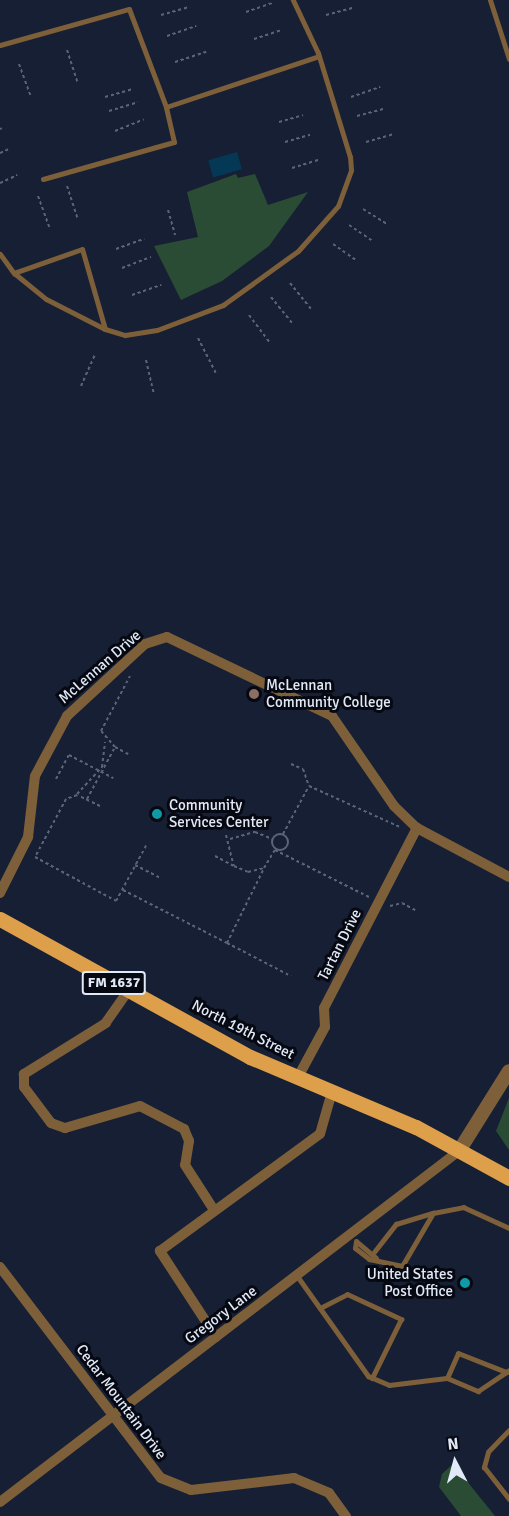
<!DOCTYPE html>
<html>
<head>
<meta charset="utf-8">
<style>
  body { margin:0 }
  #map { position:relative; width:509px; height:1516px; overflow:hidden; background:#161f33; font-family:Signika,sans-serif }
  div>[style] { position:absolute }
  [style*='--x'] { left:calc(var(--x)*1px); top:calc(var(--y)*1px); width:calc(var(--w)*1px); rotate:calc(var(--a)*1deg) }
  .green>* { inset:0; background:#2b4c34 }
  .water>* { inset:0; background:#043854; transform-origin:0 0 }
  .path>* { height:2px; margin-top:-1px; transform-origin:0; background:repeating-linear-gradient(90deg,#5c6577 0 3px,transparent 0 6px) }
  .path>.ring { margin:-1px; padding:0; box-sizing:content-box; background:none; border:2px solid #5c6577; border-radius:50% }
  .service>* { height:5px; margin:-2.5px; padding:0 2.5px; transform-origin:2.5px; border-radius:2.5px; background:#7d5f39 }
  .minor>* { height:10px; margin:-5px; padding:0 5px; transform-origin:5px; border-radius:5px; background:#7d5f39 }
  .tertiary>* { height:14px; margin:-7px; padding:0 7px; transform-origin:7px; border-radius:7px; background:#7d5f39 }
  .primary>* { height:15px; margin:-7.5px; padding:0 7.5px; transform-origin:7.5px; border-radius:7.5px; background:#dd9f4a }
  .dots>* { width:16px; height:16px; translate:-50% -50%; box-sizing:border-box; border:3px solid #060912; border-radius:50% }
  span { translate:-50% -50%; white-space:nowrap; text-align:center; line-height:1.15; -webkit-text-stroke:6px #060912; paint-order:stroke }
  .shield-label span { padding:2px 4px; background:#060912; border:2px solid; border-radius:4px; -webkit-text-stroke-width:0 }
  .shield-label { font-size:14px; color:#e2e9f7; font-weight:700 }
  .street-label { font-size:15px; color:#e2e9f7 }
  .poi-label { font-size:15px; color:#e2e9f7 }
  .left { translate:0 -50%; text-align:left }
  .right { translate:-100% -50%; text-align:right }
  .north { position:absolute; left:425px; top:1432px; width:60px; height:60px; -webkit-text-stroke:4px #060912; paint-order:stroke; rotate:354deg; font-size:16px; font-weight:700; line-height:24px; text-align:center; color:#e2e9f7 }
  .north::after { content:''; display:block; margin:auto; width:21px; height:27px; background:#e2e9f7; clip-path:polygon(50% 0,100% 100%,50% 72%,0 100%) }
</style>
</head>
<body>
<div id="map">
  <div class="green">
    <i style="clip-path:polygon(236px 174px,238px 178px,255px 174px,268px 205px,308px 192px,269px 246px,222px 281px,181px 300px,154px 246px,198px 237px,187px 192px)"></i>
    <i style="clip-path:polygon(509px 1098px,509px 1150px,496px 1131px)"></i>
    <i style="clip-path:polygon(455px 1462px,470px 1485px,495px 1516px,461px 1516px,439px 1487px,442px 1474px)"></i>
  </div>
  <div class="water">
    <i style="left:237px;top:152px;width:18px;height:30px;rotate:74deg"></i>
  </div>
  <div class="path">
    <i style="--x:246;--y:12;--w:28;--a:-19"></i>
    <i style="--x:161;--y:15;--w:29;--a:-16"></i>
    <i style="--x:326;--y:15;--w:30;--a:-15"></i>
    <i style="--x:167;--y:36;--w:31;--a:-19"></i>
    <i style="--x:254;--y:39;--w:29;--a:-18"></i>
    <i style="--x:67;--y:50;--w:35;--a:72"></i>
    <i style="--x:175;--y:62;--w:33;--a:-18"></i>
    <i style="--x:19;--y:64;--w:33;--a:70"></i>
    <i style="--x:105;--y:97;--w:29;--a:-16"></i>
    <i style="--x:351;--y:97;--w:31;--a:-19"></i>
    <i style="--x:109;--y:111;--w:30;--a:-17"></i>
    <i style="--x:357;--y:116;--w:30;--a:-15"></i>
    <i style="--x:279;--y:122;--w:25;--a:-16"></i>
    <i style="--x:0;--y:129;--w:2;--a:-27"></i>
    <i style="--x:115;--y:131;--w:31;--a:-22"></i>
    <i style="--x:285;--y:142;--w:26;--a:-16"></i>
    <i style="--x:366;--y:142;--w:29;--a:-16"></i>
    <i style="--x:0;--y:153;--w:10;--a:-24"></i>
    <i style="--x:292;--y:168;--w:28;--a:-17"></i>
    <i style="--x:0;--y:183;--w:19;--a:-25"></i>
    <i style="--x:67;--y:186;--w:35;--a:72"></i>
    <i style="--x:38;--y:196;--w:33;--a:70"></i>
    <i style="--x:363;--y:209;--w:28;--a:32"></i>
    <i style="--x:168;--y:210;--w:26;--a:74"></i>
    <i style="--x:349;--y:225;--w:29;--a:34"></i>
    <i style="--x:333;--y:244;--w:29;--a:35"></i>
    <i style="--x:116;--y:249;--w:30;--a:-20"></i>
    <i style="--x:122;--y:268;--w:31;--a:-21"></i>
    <i style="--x:290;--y:283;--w:35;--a:51"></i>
    <i style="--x:132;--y:295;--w:31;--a:-19"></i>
    <i style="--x:271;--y:297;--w:35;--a:51"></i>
    <i style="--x:249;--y:315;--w:34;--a:53"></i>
    <i style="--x:198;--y:338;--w:39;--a:63"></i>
    <i style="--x:146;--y:360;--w:35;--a:77"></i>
    <i style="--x:81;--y:386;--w:35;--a:-66"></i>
    <i style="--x:115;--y:747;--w:21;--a:-131"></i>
    <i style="--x:101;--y:731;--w:62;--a:-62.2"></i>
    <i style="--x:291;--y:764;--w:13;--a:23"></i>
    <i style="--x:303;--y:769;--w:18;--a:71"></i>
    <i style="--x:309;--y:786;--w:100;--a:24.3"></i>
    <i style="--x:56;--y:779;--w:27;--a:-62"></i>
    <i style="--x:69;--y:755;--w:50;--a:27.6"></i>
    <i style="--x:77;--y:794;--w:37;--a:-47"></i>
    <i style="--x:102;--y:767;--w:25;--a:-83"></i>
    <i style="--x:87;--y:799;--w:59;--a:-61.7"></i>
    <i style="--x:115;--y:747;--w:15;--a:28"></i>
    <i style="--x:100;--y:806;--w:25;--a:-154"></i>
    <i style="--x:77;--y:795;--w:12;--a:160"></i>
    <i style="--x:66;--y:799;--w:66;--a:118.1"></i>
    <i style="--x:35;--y:857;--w:92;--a:28.5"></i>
    <i style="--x:116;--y:901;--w:65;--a:-61.5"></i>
    <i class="ring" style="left:272px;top:834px;width:14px;height:14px"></i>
    <i style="--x:283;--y:834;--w:55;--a:-61.6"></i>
    <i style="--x:226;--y:835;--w:32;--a:76"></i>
    <i style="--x:234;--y:866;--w:15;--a:23"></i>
    <i style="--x:248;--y:872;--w:16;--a:-14"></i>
    <i style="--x:264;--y:868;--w:23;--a:-59"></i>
    <i style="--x:230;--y:839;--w:26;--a:-16"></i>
    <i style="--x:255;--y:832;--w:18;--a:22"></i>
    <i style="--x:275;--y:850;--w:105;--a:26.6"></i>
    <i style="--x:215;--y:856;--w:21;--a:28"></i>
    <i style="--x:135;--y:865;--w:29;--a:27"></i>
    <i style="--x:123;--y:890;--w:117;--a:27"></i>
    <i style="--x:227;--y:943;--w:84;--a:-63.7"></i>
    <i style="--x:390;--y:906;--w:12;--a:-14"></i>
    <i style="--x:402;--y:903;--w:15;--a:28"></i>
    <i style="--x:227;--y:943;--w:72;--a:27.3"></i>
  </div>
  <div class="service">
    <i style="--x:490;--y:0;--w:62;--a:72.1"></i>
    <i style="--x:0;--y:45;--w:134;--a:-15.6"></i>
    <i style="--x:129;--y:9;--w:105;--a:69.3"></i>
    <i style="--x:43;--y:179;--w:136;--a:-15.8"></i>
    <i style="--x:174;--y:142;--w:36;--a:-103"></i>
    <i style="--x:166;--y:107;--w:161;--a:-18.4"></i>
    <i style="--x:0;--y:254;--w:24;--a:54"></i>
    <i style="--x:105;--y:329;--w:83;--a:-106"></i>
    <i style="--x:82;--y:249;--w:72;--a:160.6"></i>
    <i style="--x:14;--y:273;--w:41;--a:39.1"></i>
    <i style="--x:46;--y:299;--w:66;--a:27"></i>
    <i style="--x:105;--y:329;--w:21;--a:17"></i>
    <i style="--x:125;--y:335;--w:32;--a:-9"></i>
    <i style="--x:157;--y:330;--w:71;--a:-20.7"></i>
    <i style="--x:223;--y:305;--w:92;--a:-35.8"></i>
    <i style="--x:298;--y:251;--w:60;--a:-48.4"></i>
    <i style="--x:338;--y:206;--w:38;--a:-70"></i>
    <i style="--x:351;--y:170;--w:13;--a:-94"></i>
    <i style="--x:350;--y:157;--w:109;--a:-107.1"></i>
    <i style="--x:318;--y:53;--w:59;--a:-115.3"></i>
    <i style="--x:374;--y:1252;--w:36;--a:-52"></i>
    <i style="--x:396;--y:1224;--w:39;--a:-17"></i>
    <i style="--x:376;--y:1258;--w:26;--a:-140"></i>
    <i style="--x:356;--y:1241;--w:7;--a:98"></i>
    <i style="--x:355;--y:1248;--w:18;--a:38"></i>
    <i style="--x:369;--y:1259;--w:34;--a:12"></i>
    <i style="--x:402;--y:1266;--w:61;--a:-59.7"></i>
    <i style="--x:433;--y:1213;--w:31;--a:-11"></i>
    <i style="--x:463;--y:1207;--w:51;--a:24.5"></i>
    <i style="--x:297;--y:1276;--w:123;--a:54.6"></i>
    <i style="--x:368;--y:1376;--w:23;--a:23"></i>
    <i style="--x:389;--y:1385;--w:58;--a:-6.9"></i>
    <i style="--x:447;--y:1378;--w:34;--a:23"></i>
    <i style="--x:478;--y:1391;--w:37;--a:-34"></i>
    <i style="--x:320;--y:1308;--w:30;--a:-27"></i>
    <i style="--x:347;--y:1294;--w:60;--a:24.8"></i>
    <i style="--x:401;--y:1319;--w:66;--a:116.2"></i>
    <i style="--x:447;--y:1378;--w:27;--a:-66"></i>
    <i style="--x:458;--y:1353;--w:52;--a:21.6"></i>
    <i style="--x:509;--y:1430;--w:30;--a:134"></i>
    <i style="--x:488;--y:1452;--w:16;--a:105"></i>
    <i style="--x:484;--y:1467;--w:41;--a:52"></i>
  </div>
  <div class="minor">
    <i style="--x:0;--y:893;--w:63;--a:-63.4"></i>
    <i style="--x:28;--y:837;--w:61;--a:-83.5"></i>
    <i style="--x:35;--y:776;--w:68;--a:-61.9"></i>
    <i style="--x:67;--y:716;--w:106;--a:-42.7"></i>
    <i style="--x:145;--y:644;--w:23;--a:-18"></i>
    <i style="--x:167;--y:637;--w:183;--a:25.6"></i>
    <i style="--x:332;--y:716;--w:109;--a:55.4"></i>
    <i style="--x:394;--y:806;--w:32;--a:44"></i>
    <i style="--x:417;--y:828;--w:104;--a:28"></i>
    <i style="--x:128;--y:991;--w:39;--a:125"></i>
    <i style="--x:106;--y:1023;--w:97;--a:148.1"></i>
    <i style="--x:24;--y:1074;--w:13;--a:90"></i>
    <i style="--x:24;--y:1087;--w:45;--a:53.1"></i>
    <i style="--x:51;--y:1123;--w:15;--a:20"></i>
    <i style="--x:65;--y:1128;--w:78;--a:-16.3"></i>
    <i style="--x:140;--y:1106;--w:50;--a:27.6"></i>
    <i style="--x:184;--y:1129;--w:13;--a:67"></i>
    <i style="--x:189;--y:1141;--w:24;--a:99"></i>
    <i style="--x:185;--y:1165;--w:54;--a:57.2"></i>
    <i style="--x:298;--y:1077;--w:57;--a:-61.6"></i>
    <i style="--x:325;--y:1027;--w:19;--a:-93"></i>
    <i style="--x:324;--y:1008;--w:203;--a:-62.7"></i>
    <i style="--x:0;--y:1267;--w:265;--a:52.7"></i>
    <i style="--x:161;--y:1478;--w:32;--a:22"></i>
    <i style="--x:191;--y:1490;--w:104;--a:-6.6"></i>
    <i style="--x:294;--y:1478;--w:38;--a:23"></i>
    <i style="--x:329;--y:1493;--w:29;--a:54"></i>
    <i style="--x:216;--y:1337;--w:103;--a:-123.1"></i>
    <i style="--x:160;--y:1251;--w:198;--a:-36.2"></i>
    <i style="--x:320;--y:1134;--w:44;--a:-74.1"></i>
    <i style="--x:0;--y:1502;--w:578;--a:-37.41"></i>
  </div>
  <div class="tertiary">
    <i style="--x:459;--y:1151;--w:94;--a:-58"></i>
  </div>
  <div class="primary">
    <i style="--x:0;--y:919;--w:286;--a:28.9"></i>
    <i style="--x:250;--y:1057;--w:180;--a:22.9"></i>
    <i style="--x:416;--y:1127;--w:106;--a:28.7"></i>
  </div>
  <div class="dots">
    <i style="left:254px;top:694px;background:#8d6e63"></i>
    <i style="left:157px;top:814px;background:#0f9aa8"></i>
    <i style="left:465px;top:1283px;background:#0f9aa8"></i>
  </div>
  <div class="shield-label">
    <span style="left:114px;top:983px">FM 1637</span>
  </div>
  <div class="street-label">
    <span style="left:100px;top:667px;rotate:-41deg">McLennan Drive</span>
    <span style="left:340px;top:945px;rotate:-63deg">Tartan Drive</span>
    <span style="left:243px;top:1030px;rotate:27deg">North 19th Street</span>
    <span style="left:221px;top:1315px;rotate:-37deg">Gregory Lane</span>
    <span style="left:121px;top:1402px;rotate:53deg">Cedar Mountain Drive</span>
  </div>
  <div class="poi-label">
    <span class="left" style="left:266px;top:694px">McLennan<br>Community College</span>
    <span class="left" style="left:169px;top:814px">Community<br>Services Center</span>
    <span class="right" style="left:453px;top:1283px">United States<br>Post Office</span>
  </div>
  <div class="north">N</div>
</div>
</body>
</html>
